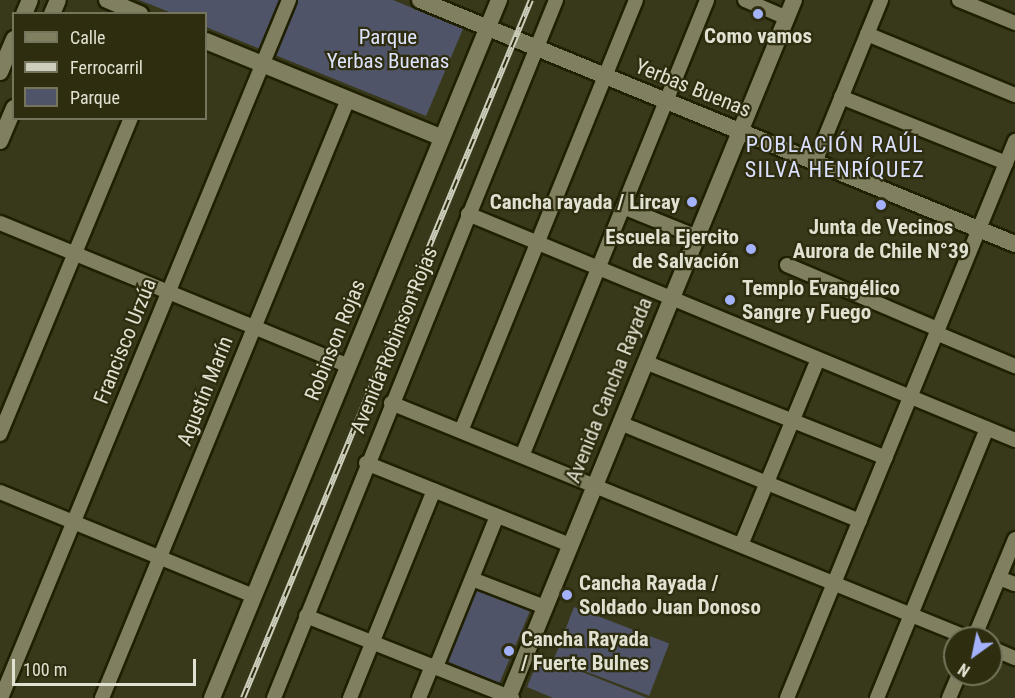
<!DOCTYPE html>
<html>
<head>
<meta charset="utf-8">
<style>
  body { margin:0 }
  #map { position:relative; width:1015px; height:698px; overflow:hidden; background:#38381a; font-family:"Roboto Condensed",sans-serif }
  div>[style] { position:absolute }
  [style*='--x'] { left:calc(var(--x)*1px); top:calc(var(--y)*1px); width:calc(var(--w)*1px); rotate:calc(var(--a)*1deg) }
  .green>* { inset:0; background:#505468; transform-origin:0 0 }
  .roads { filter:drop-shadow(2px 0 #1f1f02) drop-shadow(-2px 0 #1f1f02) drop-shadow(0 2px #1f1f02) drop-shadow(0 -2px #1f1f02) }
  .minor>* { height:14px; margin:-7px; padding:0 7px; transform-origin:7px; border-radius:7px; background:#808060 }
  .tertiary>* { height:16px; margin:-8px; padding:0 8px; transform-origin:8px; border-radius:8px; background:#808060 }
  .rail>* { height:6px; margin-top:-3px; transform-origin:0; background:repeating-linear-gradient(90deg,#2e2d10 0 11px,#cdcebb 0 22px); box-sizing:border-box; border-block:2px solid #cdcebb }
  .dots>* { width:16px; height:16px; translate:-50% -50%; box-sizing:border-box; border:3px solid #2e2d10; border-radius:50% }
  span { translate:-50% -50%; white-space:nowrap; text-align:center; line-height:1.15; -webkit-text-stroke:4.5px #2e2d10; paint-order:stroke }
  .poi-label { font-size:21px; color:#e0e1d0; font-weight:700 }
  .right { translate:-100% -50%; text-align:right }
  .left { translate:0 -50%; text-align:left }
  .park-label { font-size:21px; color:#dde3fb }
  .street-label { font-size:21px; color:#e0e1d0 }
  .neighbourhood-label { font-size:22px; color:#dae0fd; letter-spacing:1.5px }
  .legend { position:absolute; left:12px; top:12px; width:195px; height:108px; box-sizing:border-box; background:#2e2d10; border:2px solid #75755d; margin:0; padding:8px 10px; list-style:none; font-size:18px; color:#e0e1d0 }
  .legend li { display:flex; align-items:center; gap:12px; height:30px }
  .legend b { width:30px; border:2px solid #75755d }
  .north { position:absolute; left:943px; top:626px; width:60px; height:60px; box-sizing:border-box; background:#2e2d10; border:2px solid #75755d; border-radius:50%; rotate:213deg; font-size:16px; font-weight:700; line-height:24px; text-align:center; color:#e0e1d0 }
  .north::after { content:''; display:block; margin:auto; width:21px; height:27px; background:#a4b2fc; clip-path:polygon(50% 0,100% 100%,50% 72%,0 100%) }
  .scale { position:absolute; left:12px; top:659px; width:184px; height:27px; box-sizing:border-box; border:3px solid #e0e1d0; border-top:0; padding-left:8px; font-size:18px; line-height:21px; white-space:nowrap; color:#e0e1d0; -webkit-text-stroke:4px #2e2d10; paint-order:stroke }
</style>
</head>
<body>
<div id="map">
  <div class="green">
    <i style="clip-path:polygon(139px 0,393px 0,463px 29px,426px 116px,206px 27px,206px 14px,172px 13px)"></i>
    <i style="left:475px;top:587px;width:60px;height:79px;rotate:23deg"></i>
    <i style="left:574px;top:607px;width:102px;height:56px;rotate:21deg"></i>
    <i style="clip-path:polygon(540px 655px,647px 698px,553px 698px,527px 687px)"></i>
  </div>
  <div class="roads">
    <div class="minor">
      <i style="--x:745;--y:0;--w:46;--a:23.2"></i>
      <i style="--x:959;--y:0;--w:61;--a:22.3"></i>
      <i style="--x:867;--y:34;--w:160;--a:22.4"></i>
      <i style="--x:841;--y:97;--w:178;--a:21.8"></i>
      <i style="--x:815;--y:162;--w:175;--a:-67.8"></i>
      <i style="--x:623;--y:207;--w:80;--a:22.1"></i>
      <i style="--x:468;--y:214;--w:592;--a:22.45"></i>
      <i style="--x:0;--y:223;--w:376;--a:22.3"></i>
      <i style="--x:787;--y:265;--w:164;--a:23"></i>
      <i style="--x:936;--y:333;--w:86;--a:22.7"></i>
      <i style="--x:645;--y:362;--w:259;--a:21.7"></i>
      <i style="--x:391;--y:403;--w:623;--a:22.16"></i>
      <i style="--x:620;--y:423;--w:259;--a:22.2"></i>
      <i style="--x:461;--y:431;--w:465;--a:-67.9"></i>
      <i style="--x:0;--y:434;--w:342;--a:-67.5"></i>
      <i style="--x:522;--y:456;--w:492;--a:-67.9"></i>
      <i style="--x:366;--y:463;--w:220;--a:21.9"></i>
      <i style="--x:0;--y:492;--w:274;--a:22.3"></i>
      <i style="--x:741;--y:545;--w:201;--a:-67.5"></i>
      <i style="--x:999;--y:578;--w:17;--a:21"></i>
      <i style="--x:472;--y:579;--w:78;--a:21"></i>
      <i style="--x:306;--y:616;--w:222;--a:21.7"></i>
      <i style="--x:974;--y:638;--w:107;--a:-67.5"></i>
      <i style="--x:991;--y:648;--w:26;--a:23"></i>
      <i style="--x:436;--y:667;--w:163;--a:-68"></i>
      <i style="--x:1;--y:698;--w:755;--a:-67.58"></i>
      <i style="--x:102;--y:698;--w:648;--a:-67.67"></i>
      <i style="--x:274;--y:698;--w:753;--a:-68"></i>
      <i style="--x:350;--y:698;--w:224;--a:-68"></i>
      <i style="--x:419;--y:698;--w:35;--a:-68"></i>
      <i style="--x:787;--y:698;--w:602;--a:-67.74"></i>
      <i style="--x:877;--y:698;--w:291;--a:-67.8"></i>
      <i style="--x:949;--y:698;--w:26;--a:-67"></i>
    </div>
    <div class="tertiary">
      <i style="--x:107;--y:0;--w:36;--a:23"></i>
      <i style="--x:420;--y:0;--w:643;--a:22.3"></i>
      <i style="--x:24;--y:14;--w:15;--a:-67"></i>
      <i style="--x:52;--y:14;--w:15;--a:-67"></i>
      <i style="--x:206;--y:41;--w:255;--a:22.3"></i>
      <i style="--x:0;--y:72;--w:36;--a:-67"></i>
      <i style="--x:0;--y:141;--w:36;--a:-67"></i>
      <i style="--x:212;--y:698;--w:755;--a:-67.65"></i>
      <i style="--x:508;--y:698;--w:754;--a:-67.72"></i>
    </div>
  </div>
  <div class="rail">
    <i style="--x:243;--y:698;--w:755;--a:-67.58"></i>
  </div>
  <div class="dots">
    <i style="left:758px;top:14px;background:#a4b2fc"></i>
    <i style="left:692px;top:202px;background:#a4b2fc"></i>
    <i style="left:881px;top:205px;background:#a4b2fc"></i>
    <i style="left:751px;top:249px;background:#a4b2fc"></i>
    <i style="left:730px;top:300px;background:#a4b2fc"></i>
    <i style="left:567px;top:595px;background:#a4b2fc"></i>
    <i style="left:509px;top:651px;background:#a4b2fc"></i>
  </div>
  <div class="poi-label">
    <span style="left:758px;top:36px">Como vamos</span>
    <span class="right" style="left:680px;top:202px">Cancha rayada / Lircay</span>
    <span style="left:881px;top:239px">Junta de Vecinos<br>Aurora de Chile N°39</span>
    <span class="right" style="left:739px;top:249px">Escuela Ejercito<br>de Salvación</span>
    <span class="left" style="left:742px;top:300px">Templo Evangélico<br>Sangre y Fuego</span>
    <span class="left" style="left:579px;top:595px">Cancha Rayada /<br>Soldado Juan Donoso</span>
    <span class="left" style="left:521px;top:651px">Cancha Rayada<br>/ Fuerte Bulnes</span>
  </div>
  <div class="park-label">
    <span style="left:388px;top:49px">Parque<br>Yerbas Buenas</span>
  </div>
  <div class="street-label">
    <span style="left:693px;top:88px;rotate:22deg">Yerbas Buenas</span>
    <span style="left:335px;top:340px;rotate:-68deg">Robinson Rojas</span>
    <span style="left:394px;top:340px;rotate:-68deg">Avenida Robinson Rojas</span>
    <span style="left:125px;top:341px;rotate:-68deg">Francisco Urzúa</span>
    <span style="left:609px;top:390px;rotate:-68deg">Avenida Cancha Rayada</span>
    <span style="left:205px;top:391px;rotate:-68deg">Agustín Marín</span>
  </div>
  <div class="neighbourhood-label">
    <span style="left:835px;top:157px">POBLACIÓN RAÚL<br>SILVA HENRÍQUEZ</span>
  </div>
  <ul class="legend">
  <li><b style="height:8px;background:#808060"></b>Calle</li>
  <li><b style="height:8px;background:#cdcebb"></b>Ferrocarril</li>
  <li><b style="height:16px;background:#505468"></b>Parque</li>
  </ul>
  <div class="north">N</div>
  <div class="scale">100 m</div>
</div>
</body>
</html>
